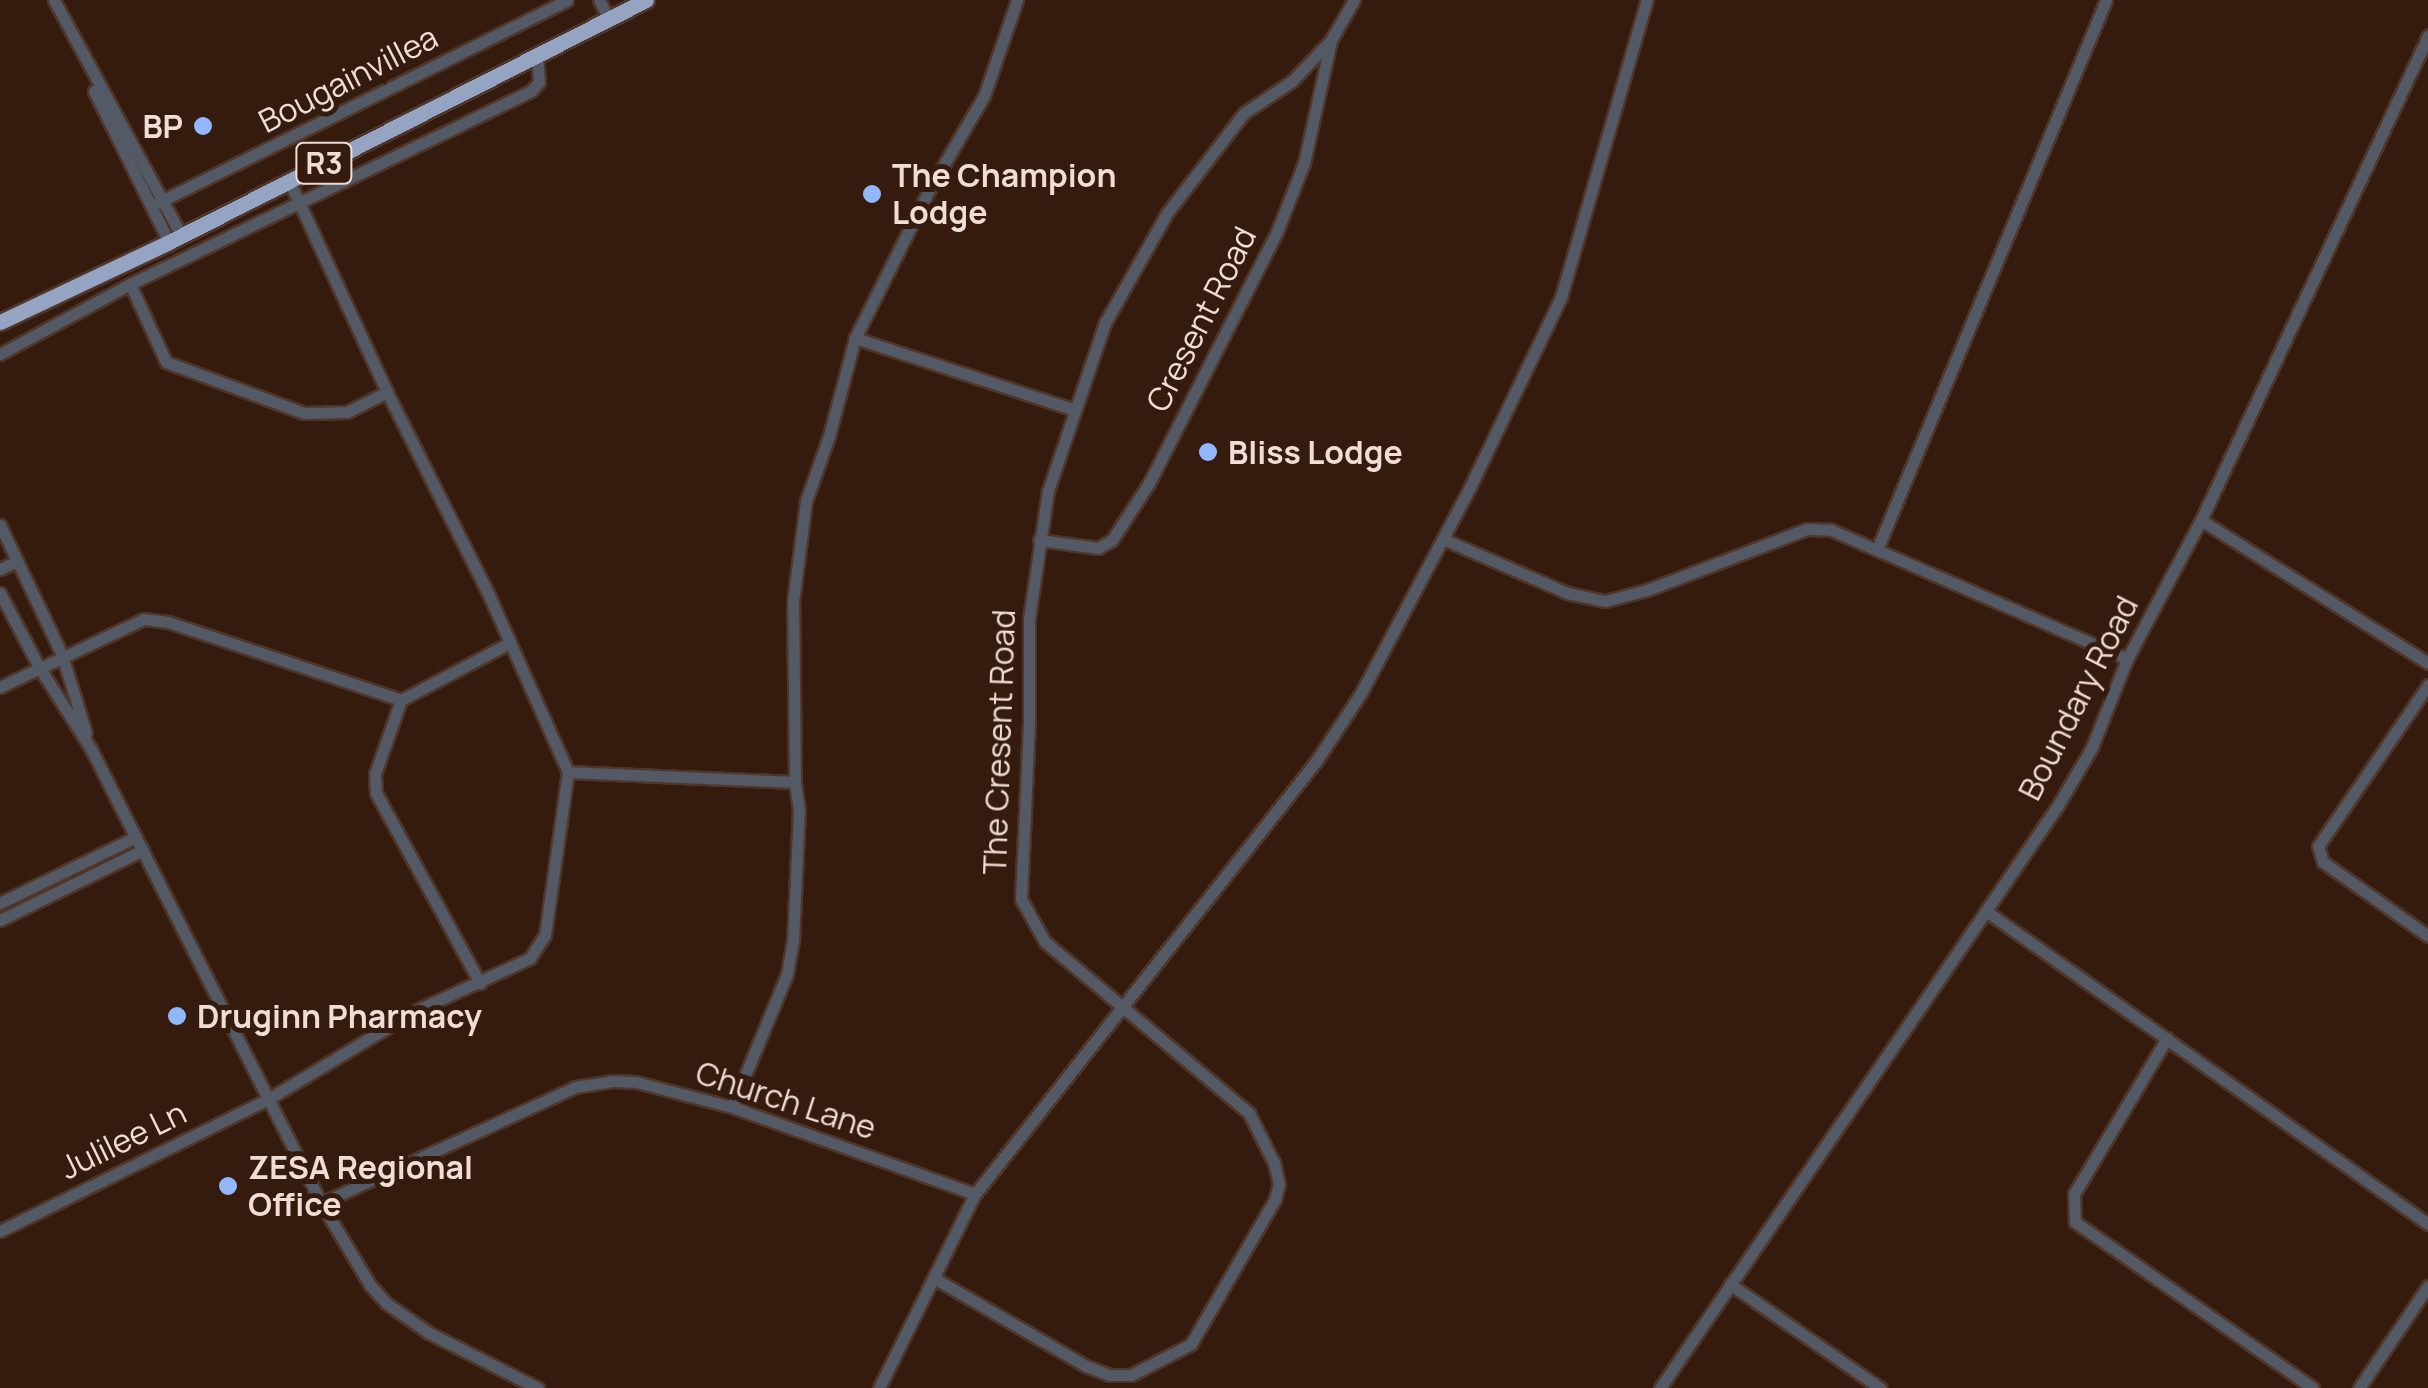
<!DOCTYPE html>
<html>
<head>
<meta charset="utf-8">
<style>
  body { margin:0 }
  #map { position:relative; width:2428px; height:1388px; overflow:hidden; background:#351b0e; font-family:Manrope,sans-serif }
  div>[style] { position:absolute }
  [style*='--x'] { left:calc(var(--x)*1px); top:calc(var(--y)*1px); width:calc(var(--w)*1px); rotate:calc(var(--a)*1deg) }
  .roads { filter:drop-shadow(2px 0 #4f362a) drop-shadow(-2px 0 #4f362a) drop-shadow(0 2px #4f362a) drop-shadow(0 -2px #4f362a) }
  .minor>* { height:11px; margin:-5.5px; padding:0 5.5px; transform-origin:5.5px; border-radius:5.5px; background:#535965 }
  .highway>* { height:15px; margin:-7.5px; padding:0 7.5px; transform-origin:7.5px; border-radius:7.5px; background:#94a4c2 }
  .dots>* { width:28px; height:28px; translate:-50% -50%; box-sizing:border-box; border:5px solid #351b0e; border-radius:50% }
  span { translate:-50% -50%; white-space:nowrap; text-align:center; line-height:1.15; -webkit-text-stroke:10px #351b0e; paint-order:stroke }
  .shield-label span { padding:2px 8px; background:#351b0e; border:2px solid; border-radius:8px; -webkit-text-stroke-width:0 }
  .shield-label { font-size:30px; color:#f0ddd5; font-weight:700 }
  .street-label { font-size:32px; color:#f0ddd5 }
  .poi-label { font-size:32px; color:#f0ddd5; font-weight:700 }
  .right { translate:-100% -50%; text-align:right }
  .left { translate:0 -50%; text-align:left }
</style>
</head>
<body>
<div id="map">
  <div class="roads">
    <div class="minor">
      <i style="--x:54;--y:0;--w:267;--a:61.6"></i>
      <i style="--x:599;--y:0;--w:21;--a:62"></i>
      <i style="--x:94;--y:91;--w:169;--a:63.6"></i>
      <i style="--x:153;--y:205;--w:462;--a:-26.3"></i>
      <i style="--x:130;--y:284;--w:86;--a:65.2"></i>
      <i style="--x:166;--y:362;--w:147;--a:20.3"></i>
      <i style="--x:304;--y:413;--w:43;--a:-1.3"></i>
      <i style="--x:347;--y:412;--w:45;--a:-26.6"></i>
      <i style="--x:855;--y:338;--w:231;--a:18.1"></i>
      <i style="--x:0;--y:354;--w:148;--a:-28.3"></i>
      <i style="--x:130;--y:284;--w:445;--a:-25.7"></i>
      <i style="--x:531;--y:91;--w:12;--a:-48"></i>
      <i style="--x:539;--y:82;--w:26;--a:-94"></i>
      <i style="--x:2201;--y:520;--w:268;--a:32.2"></i>
      <i style="--x:0;--y:525;--w:144;--a:64.5"></i>
      <i style="--x:62;--y:655;--w:82;--a:72.9"></i>
      <i style="--x:1443;--y:539;--w:135;--a:23.5"></i>
      <i style="--x:1567;--y:593;--w:39;--a:12"></i>
      <i style="--x:1605;--y:601;--w:43;--a:-14.7"></i>
      <i style="--x:1647;--y:590;--w:171;--a:-20.9"></i>
      <i style="--x:1807;--y:529;--w:24;--a:2"></i>
      <i style="--x:1831;--y:530;--w:323;--a:23.5"></i>
      <i style="--x:1039;--y:540;--w:60;--a:7.7"></i>
      <i style="--x:1098;--y:548;--w:16;--a:-30"></i>
      <i style="--x:1112;--y:540;--w:68;--a:-57"></i>
      <i style="--x:1149;--y:483;--w:280;--a:-63"></i>
      <i style="--x:1276;--y:234;--w:76;--a:-68.5"></i>
      <i style="--x:1304;--y:163;--w:126;--a:-77.6"></i>
      <i style="--x:1878;--y:547;--w:593;--a:-67.37"></i>
      <i style="--x:0;--y:569;--w:19;--a:-25"></i>
      <i style="--x:0;--y:593;--w:84;--a:62.2"></i>
      <i style="--x:39;--y:667;--w:97;--a:57.6"></i>
      <i style="--x:91;--y:749;--w:509;--a:63.13"></i>
      <i style="--x:321;--y:1203;--w:96;--a:59.1"></i>
      <i style="--x:370;--y:1285;--w:24;--a:48"></i>
      <i style="--x:386;--y:1303;--w:52;--a:34.9"></i>
      <i style="--x:429;--y:1333;--w:122;--a:26.8"></i>
      <i style="--x:2428;--y:685;--w:195;--a:124.3"></i>
      <i style="--x:2318;--y:846;--w:17;--a:73"></i>
      <i style="--x:2323;--y:862;--w:128;--a:35.2"></i>
      <i style="--x:0;--y:687;--w:159;--a:-25.3"></i>
      <i style="--x:144;--y:619;--w:24;--a:7"></i>
      <i style="--x:168;--y:622;--w:246;--a:18.5"></i>
      <i style="--x:401;--y:700;--w:120;--a:-27.8"></i>
      <i style="--x:401;--y:700;--w:78;--a:109.4"></i>
      <i style="--x:375;--y:774;--w:19;--a:87"></i>
      <i style="--x:376;--y:793;--w:217;--a:61.3"></i>
      <i style="--x:568;--y:772;--w:227;--a:2.5"></i>
      <i style="--x:0;--y:903;--w:151;--a:-25.9"></i>
      <i style="--x:1986;--y:911;--w:542;--a:35.3"></i>
      <i style="--x:0;--y:920;--w:159;--a:-26.1"></i>
      <i style="--x:2167;--y:1038;--w:182;--a:120.8"></i>
      <i style="--x:2074;--y:1194;--w:28;--a:88"></i>
      <i style="--x:2075;--y:1222;--w:290;--a:34.9"></i>
      <i style="--x:732;--y:1107;--w:144;--a:-67.5"></i>
      <i style="--x:787;--y:974;--w:34;--a:-80"></i>
      <i style="--x:793;--y:941;--w:130;--a:-87.4"></i>
      <i style="--x:799;--y:811;--w:29;--a:-98"></i>
      <i style="--x:795;--y:782;--w:180;--a:-90.6"></i>
      <i style="--x:793;--y:602;--w:102;--a:-82.7"></i>
      <i style="--x:806;--y:501;--w:69;--a:-70.5"></i>
      <i style="--x:829;--y:436;--w:101;--a:-75.1"></i>
      <i style="--x:855;--y:338;--w:165;--a:-63.4"></i>
      <i style="--x:929;--y:190;--w:109;--a:-59.7"></i>
      <i style="--x:984;--y:96;--w:102;--a:-71"></i>
      <i style="--x:321;--y:1203;--w:279;--a:-24.5"></i>
      <i style="--x:575;--y:1087;--w:36;--a:-9"></i>
      <i style="--x:611;--y:1081;--w:25;--a:2"></i>
      <i style="--x:636;--y:1082;--w:99;--a:14.6"></i>
      <i style="--x:732;--y:1107;--w:258;--a:19.7"></i>
      <i style="--x:0;--y:1231;--w:301;--a:-26.2"></i>
      <i style="--x:270;--y:1098;--w:169;--a:-31"></i>
      <i style="--x:415;--y:1011;--w:127;--a:-24.7"></i>
      <i style="--x:530;--y:958;--w:27;--a:-57"></i>
      <i style="--x:545;--y:935;--w:165;--a:-82"></i>
      <i style="--x:568;--y:772;--w:198;--a:-114.1"></i>
      <i style="--x:487;--y:591;--w:223;--a:-116.7"></i>
      <i style="--x:387;--y:392;--w:233;--a:-114.9"></i>
      <i style="--x:934;--y:1278;--w:176;--a:30.1"></i>
      <i style="--x:1086;--y:1366;--w:25;--a:21"></i>
      <i style="--x:1109;--y:1375;--w:22;--a:0"></i>
      <i style="--x:1131;--y:1375;--w:68;--a:-27.3"></i>
      <i style="--x:1191;--y:1344;--w:168;--a:-59.9"></i>
      <i style="--x:1275;--y:1199;--w:16;--a:-75"></i>
      <i style="--x:1279;--y:1184;--w:22;--a:-103"></i>
      <i style="--x:1274;--y:1163;--w:56;--a:-116.6"></i>
      <i style="--x:1249;--y:1113;--w:266;--a:-140"></i>
      <i style="--x:1045;--y:942;--w:49;--a:-119.2"></i>
      <i style="--x:1021;--y:899;--w:177;--a:-87.4"></i>
      <i style="--x:1029;--y:722;--w:103;--a:-90"></i>
      <i style="--x:1029;--y:619;--w:129;--a:-81.6"></i>
      <i style="--x:1048;--y:491;--w:177;--a:-71.3"></i>
      <i style="--x:1105;--y:323;--w:126;--a:-60.6"></i>
      <i style="--x:1167;--y:213;--w:126;--a:-52.4"></i>
      <i style="--x:1244;--y:113;--w:58;--a:-33.7"></i>
      <i style="--x:1292;--y:81;--w:57;--a:-46.4"></i>
      <i style="--x:1331;--y:40;--w:46;--a:-60.1"></i>
      <i style="--x:1730;--y:1284;--w:183;--a:34.7"></i>
      <i style="--x:879;--y:1388;--w:216;--a:-63.7"></i>
      <i style="--x:975;--y:1194;--w:553;--a:-51.76"></i>
      <i style="--x:1317;--y:760;--w:80;--a:-56.7"></i>
      <i style="--x:1361;--y:693;--w:233;--a:-62.1"></i>
      <i style="--x:1470;--y:487;--w:211;--a:-64.4"></i>
      <i style="--x:1561;--y:297;--w:309;--a:-73.9"></i>
      <i style="--x:1660;--y:1388;--w:704;--a:-55.66"></i>
      <i style="--x:2057;--y:807;--w:69;--a:-59.7"></i>
      <i style="--x:2092;--y:747;--w:95;--a:-68.3"></i>
      <i style="--x:2127;--y:659;--w:157;--a:-62"></i>
      <i style="--x:2201;--y:520;--w:535;--a:-64.87"></i>
      <i style="--x:2359;--y:1388;--w:123;--a:-55.9"></i>
    </div>
    <div class="highway">
      <i style="--x:0;--y:322;--w:187;--a:-25.3"></i>
      <i style="--x:169;--y:242;--w:535;--a:-26.9"></i>
    </div>
  </div>
  <div class="dots">
    <i style="left:203px;top:126px;background:#93b7fd"></i>
    <i style="left:872px;top:194px;background:#93b7fd"></i>
    <i style="left:1208px;top:452px;background:#93b7fd"></i>
    <i style="left:177px;top:1016px;background:#93b7fd"></i>
    <i style="left:228px;top:1186px;background:#93b7fd"></i>
  </div>
  <div class="shield-label">
    <span style="left:324px;top:163px">R3</span>
  </div>
  <div class="street-label">
    <span style="left:348px;top:79px;rotate:-27deg">Bougainvillea</span>
    <span style="left:1201px;top:319px;rotate:-63deg">Cresent Road</span>
    <span style="left:2078px;top:698px;rotate:-63deg">Boundary Road</span>
    <span style="left:999px;top:742px;rotate:-88deg">The Cresent Road</span>
    <span style="left:786px;top:1100px;rotate:18deg">Church Lane</span>
    <span style="left:123px;top:1140px;rotate:-26deg">Julilee Ln</span>
  </div>
  <div class="poi-label">
    <span class="right" style="left:183px;top:126px">BP</span>
    <span class="left" style="left:892px;top:194px">The Champion<br>Lodge</span>
    <span class="left" style="left:1228px;top:452px">Bliss Lodge</span>
    <span class="left" style="left:197px;top:1016px">Druginn Pharmacy</span>
    <span class="left" style="left:248px;top:1186px">ZESA Regional<br>Office</span>
  </div>
</div>
</body>
</html>
